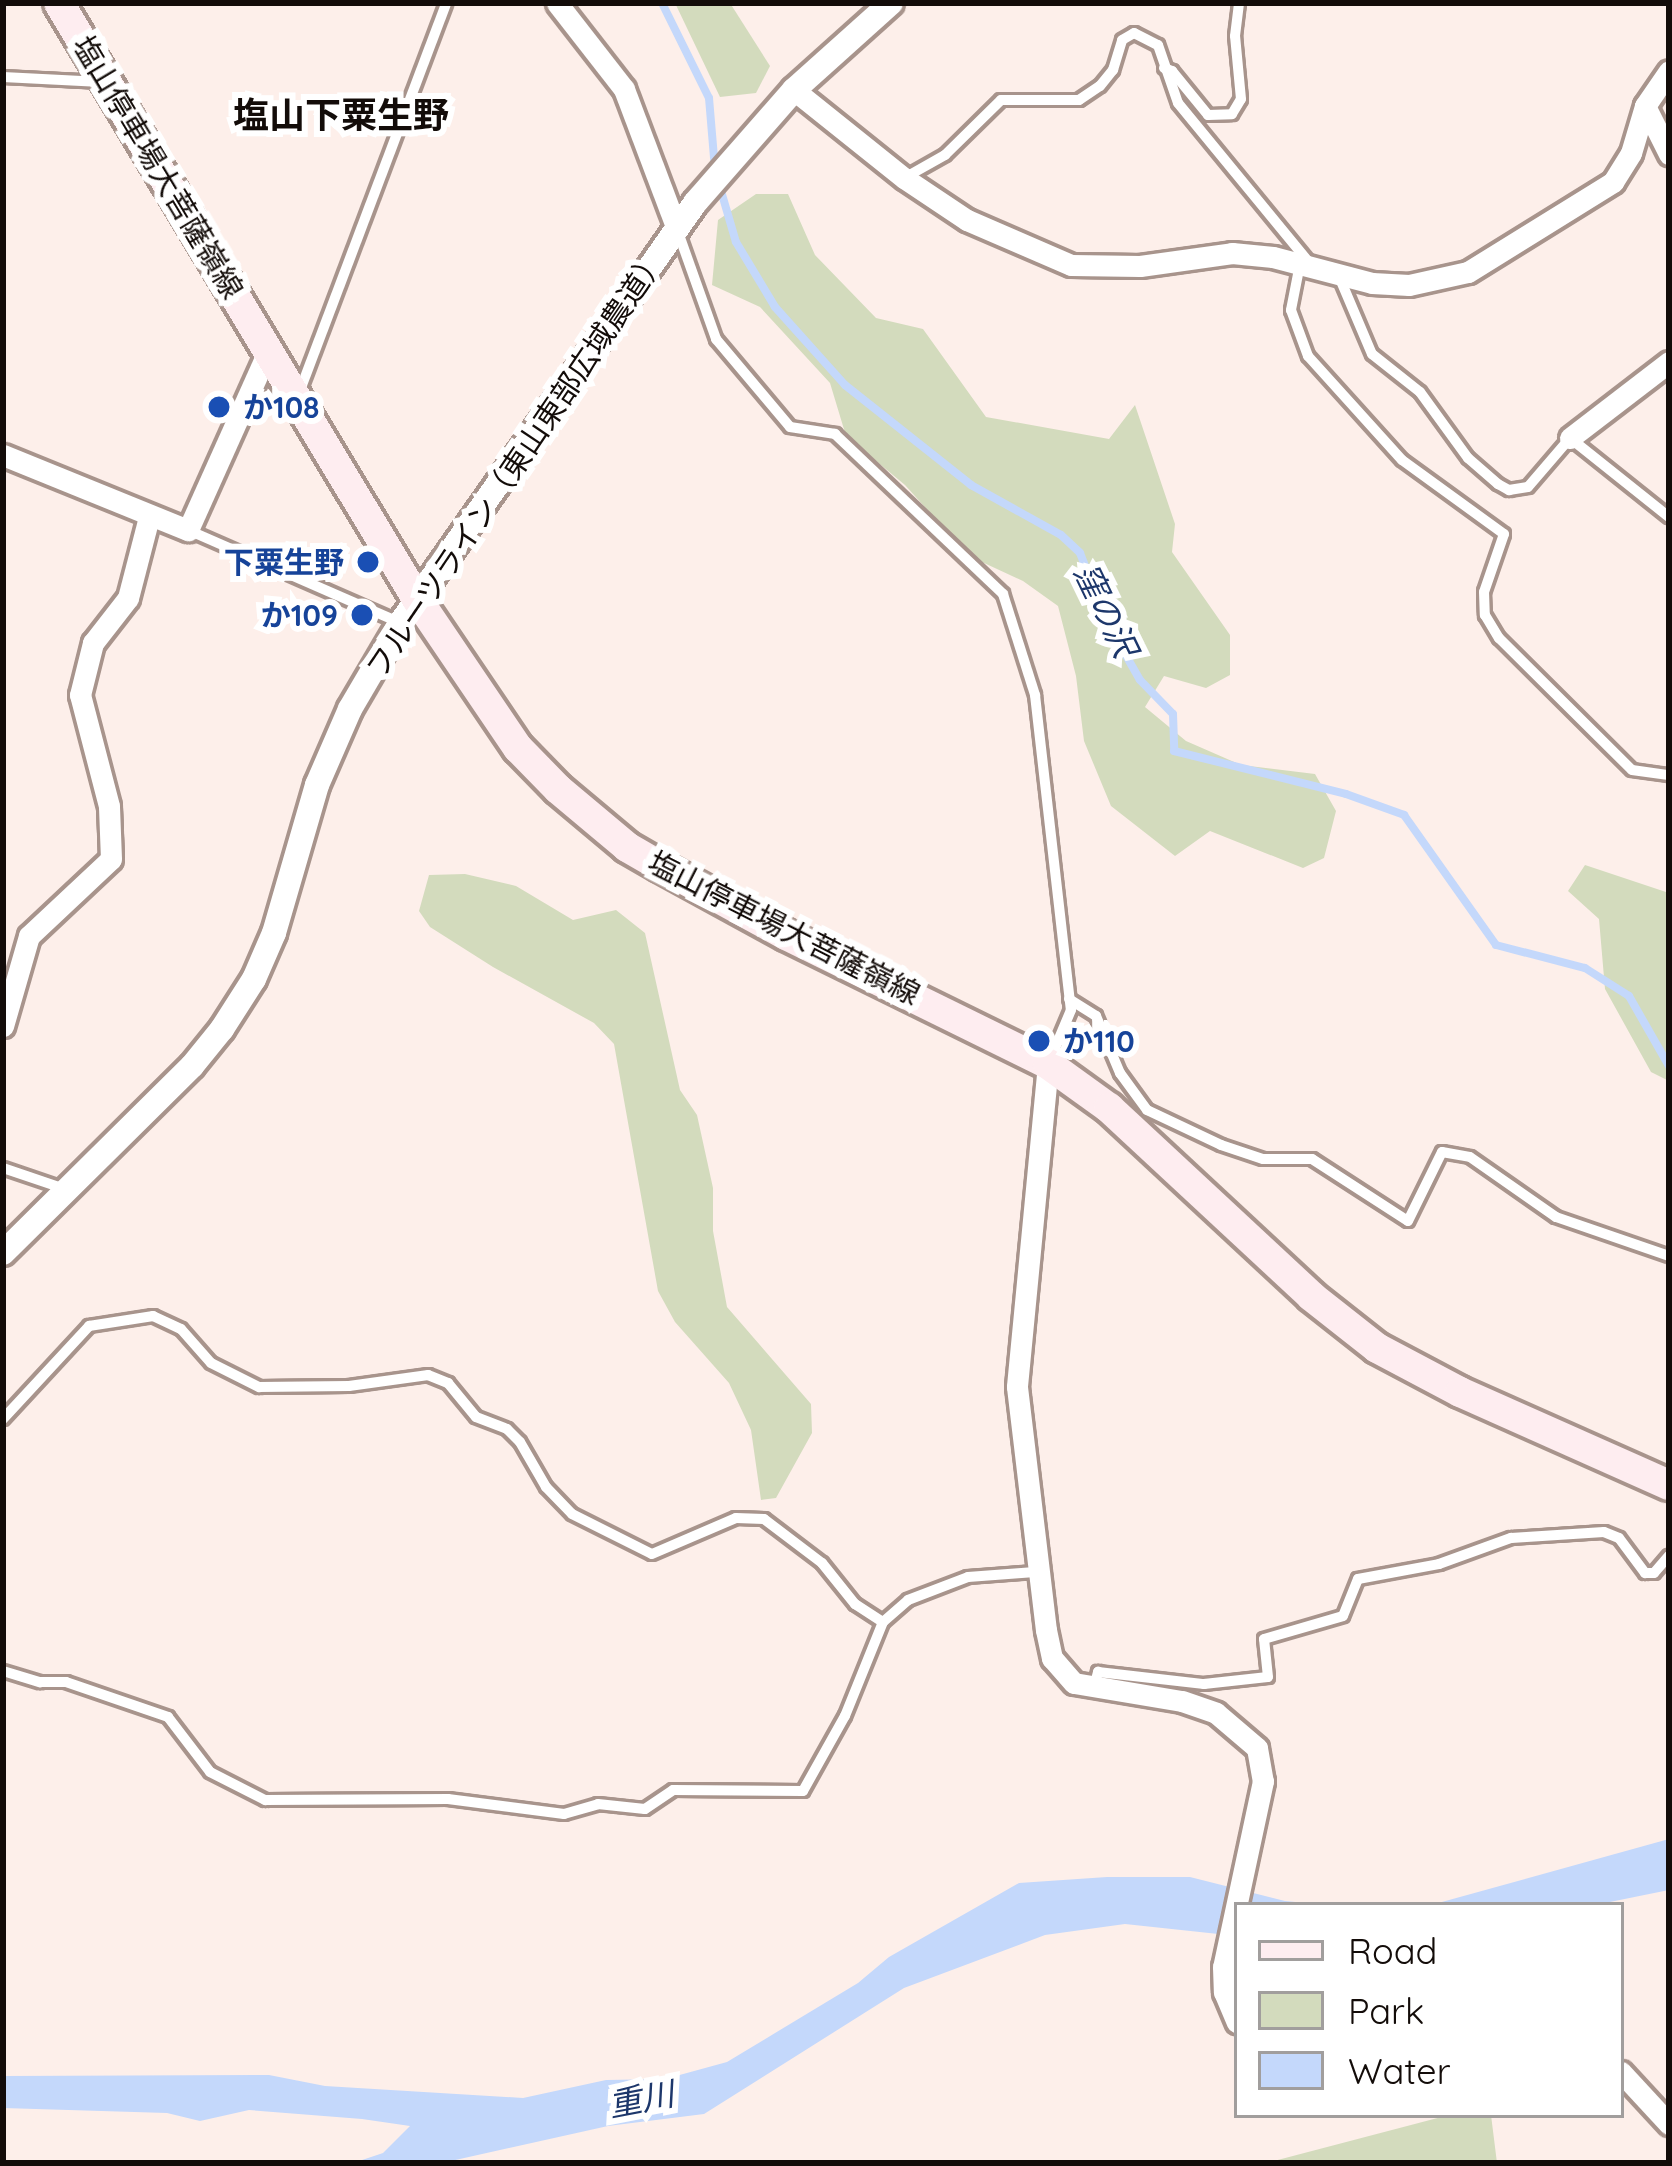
<!DOCTYPE html>
<html>
<head>
<meta charset="utf-8">
<style>
  body { margin:0 }
  #map { position:relative; width:1672px; height:2166px; overflow:hidden; background:#fdefea; font-family:Quicksand,"Noto Sans JP",sans-serif }
  div>[style] { position:absolute }
  [style*='--x'] { left:calc(var(--x)*1px); top:calc(var(--y)*1px); width:calc(var(--w)*1px); rotate:calc(var(--a)*1deg) }
  .green>* { inset:0; background:#d3dbbd }
  .water>* { inset:0; background:#c4d8fb }
  .stream>* { height:8px; margin:-4px; padding:0 4px; transform-origin:4px; border-radius:4px; background:#c4d8fb }
  .roads { filter:drop-shadow(3px 0 #a8948c) drop-shadow(-3px 0 #a8948c) drop-shadow(0 3px #a8948c) drop-shadow(0 -3px #a8948c) }
  .service>* { height:10px; margin:-5px; padding:0 5px; transform-origin:5px; border-radius:5px; background:#fff }
  .minor>* { height:21px; margin:-10.5px; padding:0 10.5px; transform-origin:10.5px; border-radius:10.5px; background:#fff }
  .tertiary>* { height:24px; margin:-12px; padding:0 12px; transform-origin:12px; border-radius:12px; background:#fff }
  .secondary>* { height:30px; margin:-15px; padding:0 15px; transform-origin:15px; border-radius:15px; background:#feedf0 }
  .dots>* { width:33px; height:33px; translate:-50% -50%; box-sizing:border-box; border:6px solid #fff; border-radius:50% }
  span { translate:-50% -50%; white-space:nowrap; text-align:center; line-height:1.15; -webkit-text-stroke:12px #fff; paint-order:stroke }
  .street-label { font-size:30px; color:#130c09 }
  .transit-label { font-size:30px; color:#164399; font-weight:700 }
  .left { translate:0 -50%; text-align:left }
  .right { translate:-100% -50%; text-align:right }
  .water-label { font-size:33px; color:#1d376b; font-style:italic }
  .quarter-label { font-size:36px; color:#130c09; font-weight:700 }
  .frame { position:absolute; inset:0; border:6px solid #130c09; pointer-events:none }
  .legend { position:absolute; left:1234px; top:1902px; width:390px; height:216px; box-sizing:border-box; background:#fff; border:3px solid #a19e9d; margin:0; padding:15px 21px; list-style:none; font-size:36px; color:#130c09 }
  .legend li { display:flex; align-items:center; gap:24px; height:60px }
  .legend b { width:60px; border:3px solid #a19e9d }
</style>
</head>
<body>
<div id="map">
  <div class="green">
    <i style="clip-path:polygon(675px 3px,730px 3px,770px 66px,756px 93px,720px 97px)"></i>
    <i style="clip-path:polygon(756px 194px,788px 194px,815px 255px,876px 318px,923px 329px,986px 417px,1109px 439px,1135px 405px,1175px 524px,1172px 552px,1230px 635px,1230px 675px,1206px 688px,1164px 676px,1145px 707px,1186px 741px,1241px 765px,1315px 774px,1336px 811px,1324px 858px,1303px 868px,1210px 831px,1175px 856px,1111px 806px,1084px 741px,1076px 676px,1058px 606px,1023px 581px,969px 556px,905px 485px,846px 436px,830px 383px,760px 307px,712px 285px,718px 220px)"></i>
    <i style="clip-path:polygon(1585px 865px,1669px 893px,1669px 1081px,1651px 1072px,1605px 989px,1599px 919px,1568px 891px)"></i>
    <i style="clip-path:polygon(465px 874px,516px 886px,573px 920px,616px 910px,645px 933px,680px 1090px,697px 1115px,713px 1188px,713px 1231px,727px 1307px,811px 1404px,812px 1433px,776px 1498px,761px 1500px,751px 1430px,729px 1383px,675px 1322px,658px 1291px,614px 1044px,594px 1023px,493px 967px,430px 927px,419px 911px,429px 875px)"></i>
    <i style="clip-path:polygon(1449px 2115px,1491px 2115px,1497px 2163px,1266px 2163px)"></i>
  </div>
  <div class="water">
    <i style="clip-path:polygon(1669px 1839px,1669px 1890px,1595px 1905px,1431px 1905px)"></i>
    <i style="clip-path:polygon(1107px 1877px,1190px 1877px,1285px 1901px,1327px 1905px,1237px 1905px,1237px 1936px,1125px 1924px,1045px 1935px,904px 1988px,704px 2114px,608px 2126px,442px 2163px,353px 2163px,383px 2153px,410px 2126px,362px 2119px,249px 2110px,200px 2121px,167px 2113px,3px 2108px,3px 2076px,269px 2075px,325px 2086px,523px 2098px,606px 2080px,665px 2079px,727px 2062px,858px 1983px,889px 1957px,1019px 1883px)"></i>
  </div>
  <div class="stream">
    <i style="--x:662;--y:3;--w:106;--a:63.7"></i>
    <i style="--x:709;--y:98;--w:72;--a:85.2"></i>
    <i style="--x:719;--y:184;--w:60;--a:73.7"></i>
    <i style="--x:736;--y:242;--w:76;--a:59"></i>
    <i style="--x:775;--y:307;--w:105;--a:48.1"></i>
    <i style="--x:845;--y:385;--w:161;--a:38.4"></i>
    <i style="--x:971;--y:485;--w:103;--a:29.1"></i>
    <i style="--x:1061;--y:535;--w:26;--a:43"></i>
    <i style="--x:1080;--y:553;--w:76;--a:68.5"></i>
    <i style="--x:1108;--y:624;--w:64;--a:60.3"></i>
    <i style="--x:1140;--y:680;--w:47;--a:45.9"></i>
    <i style="--x:1173;--y:714;--w:37;--a:88"></i>
    <i style="--x:1174;--y:751;--w:177;--a:14"></i>
    <i style="--x:1346;--y:794;--w:62;--a:19.9"></i>
    <i style="--x:1404;--y:815;--w:159;--a:54.7"></i>
    <i style="--x:1496;--y:945;--w:92;--a:14.5"></i>
    <i style="--x:1585;--y:968;--w:52;--a:32.5"></i>
    <i style="--x:1629;--y:996;--w:81;--a:60.3"></i>
  </div>
  <div class="roads">
    <div class="service">
      <i style="--x:1164;--y:68;--w:9;--a:21"></i>
      <i style="--x:1172;--y:71;--w:57;--a:50.7"></i>
      <i style="--x:1208;--y:115;--w:24;--a:-2"></i>
      <i style="--x:1232;--y:114;--w:17;--a:-59"></i>
      <i style="--x:1241;--y:99;--w:63;--a:-95.4"></i>
      <i style="--x:1235;--y:36;--w:33;--a:-83"></i>
      <i style="--x:3;--y:77;--w:98;--a:2.9"></i>
      <i style="--x:906;--y:177;--w:45;--a:-29.4"></i>
      <i style="--x:945;--y:155;--w:78;--a:-44.5"></i>
      <i style="--x:1001;--y:100;--w:78;--a:0"></i>
      <i style="--x:1079;--y:100;--w:25;--a:-34"></i>
      <i style="--x:1100;--y:86;--w:21;--a:-51"></i>
      <i style="--x:1113;--y:70;--w:31;--a:-73"></i>
      <i style="--x:1122;--y:40;--w:14;--a:-30"></i>
      <i style="--x:1134;--y:33;--w:27;--a:27"></i>
      <i style="--x:1158;--y:45;--w:61;--a:71"></i>
      <i style="--x:1178;--y:103;--w:210;--a:50.6"></i>
      <i style="--x:678;--y:232;--w:114;--a:70.4"></i>
      <i style="--x:716;--y:339;--w:115;--a:49.9"></i>
      <i style="--x:790;--y:427;--w:46;--a:8.8"></i>
      <i style="--x:835;--y:434;--w:232;--a:43.6"></i>
      <i style="--x:1003;--y:594;--w:106;--a:72.4"></i>
      <i style="--x:1035;--y:695;--w:317;--a:83.5"></i>
      <i style="--x:1071;--y:1010;--w:54;--a:112.8"></i>
      <i style="--x:1300;--y:264;--w:47;--a:101.1"></i>
      <i style="--x:1291;--y:310;--w:49;--a:69.7"></i>
      <i style="--x:1308;--y:356;--w:140;--a:47.9"></i>
      <i style="--x:1402;--y:460;--w:126;--a:36"></i>
      <i style="--x:1504;--y:534;--w:61;--a:109"></i>
      <i style="--x:1484;--y:592;--w:23;--a:88"></i>
      <i style="--x:1485;--y:615;--w:27;--a:59"></i>
      <i style="--x:1499;--y:638;--w:187;--a:44.8"></i>
      <i style="--x:1632;--y:770;--w:37;--a:8"></i>
      <i style="--x:1338;--y:274;--w:87;--a:67"></i>
      <i style="--x:1372;--y:354;--w:61;--a:38.4"></i>
      <i style="--x:1420;--y:392;--w:82;--a:54"></i>
      <i style="--x:1468;--y:458;--w:40;--a:41"></i>
      <i style="--x:1498;--y:484;--w:13;--a:29"></i>
      <i style="--x:1509;--y:490;--w:19;--a:-9"></i>
      <i style="--x:1528;--y:487;--w:65;--a:-49.4"></i>
      <i style="--x:1570;--y:438;--w:127;--a:38.6"></i>
      <i style="--x:299;--y:393;--w:417;--a:-69.3"></i>
      <i style="--x:188;--y:530;--w:230;--a:23.6"></i>
      <i style="--x:1069;--y:999;--w:32;--a:32"></i>
      <i style="--x:1096;--y:1016;--w:62;--a:67.2"></i>
      <i style="--x:1120;--y:1073;--w:46;--a:53.9"></i>
      <i style="--x:1147;--y:1110;--w:82;--a:25.3"></i>
      <i style="--x:1221;--y:1145;--w:44;--a:18.4"></i>
      <i style="--x:1263;--y:1159;--w:49;--a:0"></i>
      <i style="--x:1312;--y:1159;--w:114;--a:32.9"></i>
      <i style="--x:1408;--y:1221;--w:77;--a:-63.8"></i>
      <i style="--x:1442;--y:1152;--w:28;--a:10"></i>
      <i style="--x:1470;--y:1157;--w:105;--a:34.9"></i>
      <i style="--x:1556;--y:1217;--w:120;--a:19"></i>
      <i style="--x:3;--y:1168;--w:69;--a:18.7"></i>
      <i style="--x:3;--y:1419;--w:127;--a:-47.2"></i>
      <i style="--x:89;--y:1326;--w:65;--a:-8.9"></i>
      <i style="--x:153;--y:1316;--w:31;--a:25"></i>
      <i style="--x:181;--y:1329;--w:45;--a:48.6"></i>
      <i style="--x:211;--y:1363;--w:54;--a:26.6"></i>
      <i style="--x:259;--y:1387;--w:90;--a:-0.6"></i>
      <i style="--x:349;--y:1386;--w:80;--a:-7.9"></i>
      <i style="--x:428;--y:1375;--w:22;--a:22"></i>
      <i style="--x:448;--y:1383;--w:44;--a:50.5"></i>
      <i style="--x:476;--y:1417;--w:33;--a:21"></i>
      <i style="--x:507;--y:1429;--w:18;--a:45"></i>
      <i style="--x:520;--y:1442;--w:52;--a:60"></i>
      <i style="--x:546;--y:1487;--w:37;--a:46"></i>
      <i style="--x:572;--y:1514;--w:89;--a:26.6"></i>
      <i style="--x:652;--y:1554;--w:91;--a:-23.2"></i>
      <i style="--x:736;--y:1518;--w:28;--a:2"></i>
      <i style="--x:764;--y:1519;--w:73;--a:37.2"></i>
      <i style="--x:822;--y:1563;--w:53;--a:51.2"></i>
      <i style="--x:855;--y:1604;--w:33;--a:33"></i>
      <i style="--x:883;--y:1622;--w:33;--a:-41"></i>
      <i style="--x:908;--y:1600;--w:64;--a:-21"></i>
      <i style="--x:968;--y:1577;--w:67;--a:-4.3"></i>
      <i style="--x:3;--y:1671;--w:39;--a:17"></i>
      <i style="--x:40;--y:1682;--w:26;--a:0"></i>
      <i style="--x:66;--y:1682;--w:108;--a:18.9"></i>
      <i style="--x:168;--y:1717;--w:69;--a:52.6"></i>
      <i style="--x:210;--y:1772;--w:62;--a:27"></i>
      <i style="--x:265;--y:1800;--w:183;--a:-0.3"></i>
      <i style="--x:448;--y:1799;--w:117;--a:7.4"></i>
      <i style="--x:564;--y:1814;--w:35;--a:-16"></i>
      <i style="--x:598;--y:1804;--w:47;--a:6.1"></i>
      <i style="--x:645;--y:1809;--w:34;--a:-34"></i>
      <i style="--x:673;--y:1790;--w:130;--a:0.4"></i>
      <i style="--x:803;--y:1791;--w:86;--a:-60.8"></i>
      <i style="--x:845;--y:1716;--w:101;--a:-68"></i>
      <i style="--x:1094;--y:1687;--w:16;--a:-75"></i>
      <i style="--x:1098;--y:1672;--w:107;--a:6.5"></i>
      <i style="--x:1204;--y:1684;--w:64;--a:-6.2"></i>
      <i style="--x:1268;--y:1677;--w:38;--a:-96"></i>
      <i style="--x:1264;--y:1639;--w:82;--a:-16.2"></i>
      <i style="--x:1343;--y:1616;--w:40;--a:-68"></i>
      <i style="--x:1358;--y:1579;--w:82;--a:-10.5"></i>
      <i style="--x:1439;--y:1564;--w:77;--a:-19.9"></i>
      <i style="--x:1511;--y:1538;--w:93;--a:-3.7"></i>
      <i style="--x:1604;--y:1532;--w:16;--a:22"></i>
      <i style="--x:1619;--y:1538;--w:44;--a:53.4"></i>
      <i style="--x:1645;--y:1573;--w:9;--a:0"></i>
      <i style="--x:1654;--y:1573;--w:23;--a:-49"></i>
    </div>
    <div class="minor">
      <i style="--x:557;--y:3;--w:109;--a:52.1"></i>
      <i style="--x:624;--y:89;--w:150;--a:69.3"></i>
      <i style="--x:794;--y:90;--w:141;--a:38.7"></i>
      <i style="--x:904;--y:178;--w:76;--a:33.7"></i>
      <i style="--x:967;--y:220;--w:113;--a:23.4"></i>
      <i style="--x:1071;--y:265;--w:69;--a:0.8"></i>
      <i style="--x:1140;--y:266;--w:93;--a:-8"></i>
      <i style="--x:1232;--y:253;--w:41;--a:5.6"></i>
      <i style="--x:1273;--y:257;--w:102;--a:14.7"></i>
      <i style="--x:1372;--y:283;--w:37;--a:3"></i>
      <i style="--x:1409;--y:285;--w:60;--a:-12.4"></i>
      <i style="--x:1468;--y:272;--w:171;--a:-31.8"></i>
      <i style="--x:1613;--y:182;--w:34;--a:-58"></i>
      <i style="--x:1631;--y:153;--w:49;--a:-73.4"></i>
      <i style="--x:1645;--y:106;--w:42;--a:-55.6"></i>
      <i style="--x:1645;--y:106;--w:54;--a:63.4"></i>
      <i style="--x:1570;--y:438;--w:125;--a:-37.5"></i>
      <i style="--x:3;--y:455;--w:200;--a:22.1"></i>
      <i style="--x:188;--y:530;--w:198;--a:-65.9"></i>
      <i style="--x:3;--y:1026;--w:94;--a:-73.9"></i>
      <i style="--x:29;--y:936;--w:112;--a:-43.2"></i>
      <i style="--x:111;--y:859;--w:53;--a:-92.2"></i>
      <i style="--x:109;--y:806;--w:115;--a:-104.6"></i>
      <i style="--x:80;--y:695;--w:54;--a:-76"></i>
      <i style="--x:93;--y:643;--w:57;--a:-52.1"></i>
      <i style="--x:128;--y:598;--w:84;--a:-75.5"></i>
      <i style="--x:1048;--y:1064;--w:324;--a:95.5"></i>
      <i style="--x:1017;--y:1387;--w:245;--a:83.2"></i>
      <i style="--x:1046;--y:1630;--w:29;--a:78"></i>
      <i style="--x:1052;--y:1658;--w:33;--a:49"></i>
      <i style="--x:1074;--y:1683;--w:109;--a:9.5"></i>
      <i style="--x:1182;--y:1701;--w:36;--a:19"></i>
      <i style="--x:1216;--y:1713;--w:54;--a:40.5"></i>
      <i style="--x:1257;--y:1748;--w:34;--a:80"></i>
      <i style="--x:1263;--y:1781;--w:190;--a:102.1"></i>
      <i style="--x:1223;--y:1967;--w:25;--a:88"></i>
      <i style="--x:1224;--y:1992;--w:33;--a:67"></i>
      <i style="--x:1621;--y:2072;--w:71;--a:47.3"></i>
    </div>
    <div class="tertiary">
      <i style="--x:3;--y:1253;--w:266;--a:-44.7"></i>
      <i style="--x:192;--y:1066;--w:48;--a:-51"></i>
      <i style="--x:222;--y:1029;--w:59;--a:-57.4"></i>
      <i style="--x:254;--y:979;--w:50;--a:-66.5"></i>
      <i style="--x:274;--y:933;--w:154;--a:-73.8"></i>
      <i style="--x:317;--y:785;--w:83;--a:-66.5"></i>
      <i style="--x:350;--y:709;--w:101;--a:-59.6"></i>
      <i style="--x:401;--y:622;--w:512;--a:-54.94"></i>
      <i style="--x:695;--y:203;--w:150;--a:-48.8"></i>
      <i style="--x:794;--y:90;--w:130;--a:-41.9"></i>
    </div>
    <div class="secondary">
      <i style="--x:59;--y:3;--w:695;--a:59.01"></i>
      <i style="--x:417;--y:599;--w:180;--a:55.9"></i>
      <i style="--x:518;--y:748;--w:57;--a:45.7"></i>
      <i style="--x:558;--y:789;--w:90;--a:40"></i>
      <i style="--x:627;--y:847;--w:38;--a:30"></i>
      <i style="--x:660;--y:866;--w:144;--a:28.7"></i>
      <i style="--x:786;--y:935;--w:292;--a:26.2"></i>
      <i style="--x:1048;--y:1064;--w:75;--a:35.8"></i>
      <i style="--x:1109;--y:1108;--w:276;--a:42.9"></i>
      <i style="--x:1311;--y:1296;--w:84;--a:38.2"></i>
      <i style="--x:1377;--y:1348;--w:94;--a:27.9"></i>
      <i style="--x:1460;--y:1392;--w:229;--a:24"></i>
    </div>
  </div>
  <div class="dots">
    <i style="left:219px;top:407px;background:#1a4fb4"></i>
    <i style="left:368px;top:562px;background:#1a4fb4"></i>
    <i style="left:362px;top:615px;background:#1a4fb4"></i>
    <i style="left:1039px;top:1041px;background:#1a4fb4"></i>
  </div>
  <div class="street-label">
    <span style="left:158px;top:167px;rotate:59deg">塩山停車場大菩薩嶺線</span>
    <span style="left:516px;top:463px;rotate:-56deg">フルーツライン（東山東部広域農道）</span>
    <span style="left:784px;top:928px;rotate:27deg">塩山停車場大菩薩嶺線</span>
  </div>
  <div class="transit-label">
    <span class="left" style="left:243px;top:407px">か108</span>
    <span class="right" style="left:344px;top:562px">下粟生野</span>
    <span class="right" style="left:338px;top:615px">か109</span>
    <span class="left" style="left:1063px;top:1041px">か110</span>
  </div>
  <div class="water-label">
    <span style="left:1106px;top:610px;rotate:64deg">窪の沢</span>
    <span style="left:641px;top:2099px;rotate:-11deg">重川</span>
  </div>
  <div class="quarter-label">
    <span style="left:341px;top:115px">塩山下粟生野</span>
  </div>
  <div class="frame"></div>
  <ul class="legend">
  <li><b style="height:15px;background:#feedf0"></b>Road</li>
  <li><b style="height:33px;background:#d3dbbd"></b>Park</li>
  <li><b style="height:33px;background:#c4d8fb"></b>Water</li>
  </ul>
</div>
</body>
</html>
